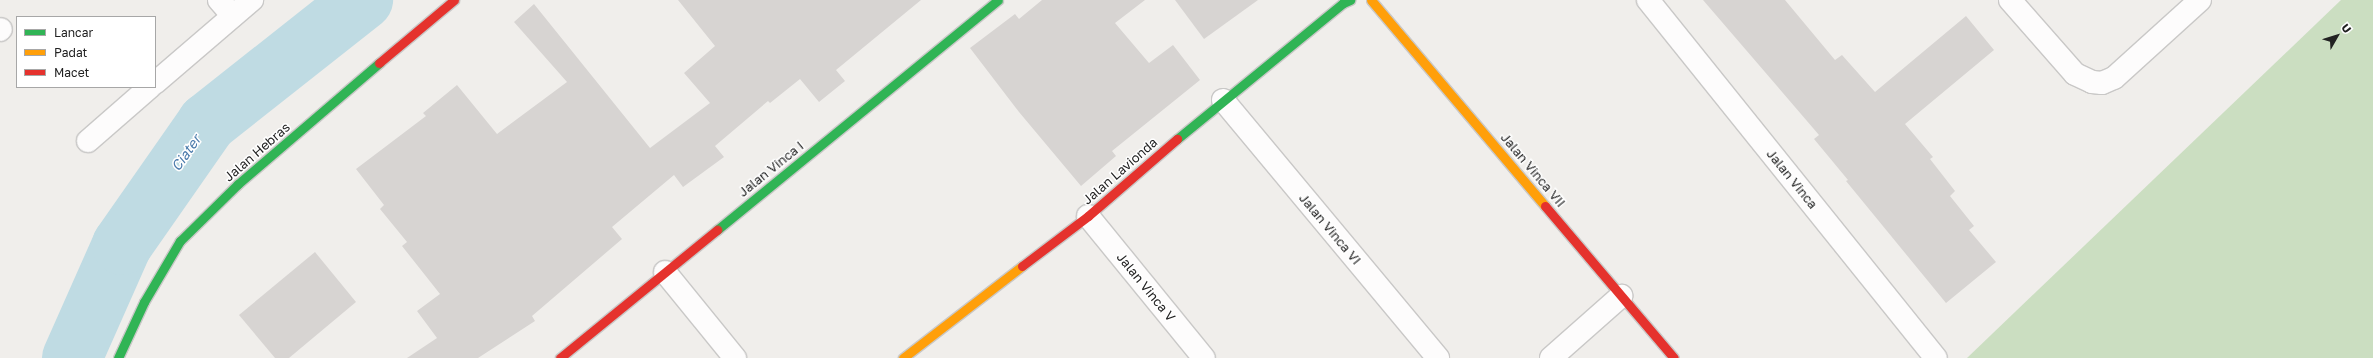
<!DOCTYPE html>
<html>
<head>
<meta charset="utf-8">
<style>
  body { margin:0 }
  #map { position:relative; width:2373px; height:358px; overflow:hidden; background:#f0eeeb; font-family:"Golos Text",sans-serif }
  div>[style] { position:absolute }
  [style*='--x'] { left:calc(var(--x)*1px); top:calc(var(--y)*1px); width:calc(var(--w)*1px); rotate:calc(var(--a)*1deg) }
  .forest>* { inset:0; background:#cbdec1 }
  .river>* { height:60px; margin:-30px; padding:0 30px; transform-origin:30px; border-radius:30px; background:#bfdbe3 }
  .building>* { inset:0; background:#d7d4d2 }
  .roads { filter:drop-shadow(1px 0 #c9c8c7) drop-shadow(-1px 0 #c9c8c7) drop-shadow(0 1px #c9c8c7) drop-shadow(0 -1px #c9c8c7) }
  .street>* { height:22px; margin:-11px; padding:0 11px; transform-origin:11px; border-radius:11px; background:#fdfcfc }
  .fast>* { height:9px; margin:-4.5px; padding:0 4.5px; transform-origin:4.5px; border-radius:4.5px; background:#30b455 }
  .slow>* { height:9px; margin:-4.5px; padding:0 4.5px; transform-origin:4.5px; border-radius:4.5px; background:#ff9f0a }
  .jam>* { height:9px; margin:-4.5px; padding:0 4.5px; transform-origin:4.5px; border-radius:4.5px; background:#e5322d }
  span { translate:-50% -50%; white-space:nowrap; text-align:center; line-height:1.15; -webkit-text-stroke:3px #fff; paint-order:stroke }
  .street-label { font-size:13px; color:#222 }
  .water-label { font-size:14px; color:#4a7aab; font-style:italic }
  .legend { position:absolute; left:16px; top:16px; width:140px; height:72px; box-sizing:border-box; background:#fff; border:1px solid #a7a7a7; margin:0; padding:5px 7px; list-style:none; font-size:12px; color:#222 }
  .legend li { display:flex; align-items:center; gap:8px; height:20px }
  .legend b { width:20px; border:1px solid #a7a7a7 }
  .north { position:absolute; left:2317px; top:16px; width:40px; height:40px; -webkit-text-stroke:3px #fff; paint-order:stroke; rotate:51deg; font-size:11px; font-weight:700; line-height:16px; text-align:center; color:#222 }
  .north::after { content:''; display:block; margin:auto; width:14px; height:18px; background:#222; clip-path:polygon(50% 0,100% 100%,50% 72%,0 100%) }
</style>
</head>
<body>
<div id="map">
  <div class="forest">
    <i style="clip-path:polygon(2341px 0,2373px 0,2373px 358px,1967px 358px)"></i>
  </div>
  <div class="river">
    <i style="--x:72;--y:358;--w:124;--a:-66.1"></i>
    <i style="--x:122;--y:245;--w:149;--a:-55.1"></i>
    <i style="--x:207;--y:123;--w:199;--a:-38.3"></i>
  </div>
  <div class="building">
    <i style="clip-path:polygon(678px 0,921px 0,836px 70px,845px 81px,819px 102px,800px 79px,770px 103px,768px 101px,715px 146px,724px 157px,683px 187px,674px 175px,612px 227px,622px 239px,532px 316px,535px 321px,478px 358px,407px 358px,437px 338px,417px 311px,440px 294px,402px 246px,407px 242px,380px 209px,384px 205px,356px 169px,426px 116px,423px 113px,457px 85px,497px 134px,567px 82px,514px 22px,534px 4px,650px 148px,710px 103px,684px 73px,715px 46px)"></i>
    <i style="clip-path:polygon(1042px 0,1145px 0,1115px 23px,1149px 63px,1173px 45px,1200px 80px,1112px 151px,1116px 156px,1081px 186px,1019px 112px,970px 48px,1015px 14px,1019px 19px)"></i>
    <i style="clip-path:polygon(1175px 0,1258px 0,1204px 39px)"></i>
    <i style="clip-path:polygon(1703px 0,1785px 0,1835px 60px,1842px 55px,1875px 92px,1966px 16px,1994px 50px,1905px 124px,1933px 157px,1930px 159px,1955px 191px,1950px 196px,1974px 226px,1969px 230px,1996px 262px,1946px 303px,1846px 181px,1848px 180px,1814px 139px,1819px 135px)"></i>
    <i style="clip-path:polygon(315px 252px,356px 302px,289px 358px,275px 358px,239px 315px)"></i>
  </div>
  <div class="roads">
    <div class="street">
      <i style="--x:219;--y:0;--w:21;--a:49"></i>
      <i style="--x:1648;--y:0;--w:459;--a:51.2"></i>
      <i style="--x:2010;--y:0;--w:98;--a:48.7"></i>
      <i style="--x:2075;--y:74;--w:19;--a:25"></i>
      <i style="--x:2092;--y:82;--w:10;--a:6"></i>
      <i style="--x:2102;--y:83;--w:13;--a:-23"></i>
      <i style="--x:2114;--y:78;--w:116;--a:-42.2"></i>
      <i style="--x:0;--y:30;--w:1;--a:-45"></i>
      <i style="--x:155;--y:83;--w:128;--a:-40.6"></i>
      <i style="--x:1223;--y:100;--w:336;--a:50.2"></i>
      <i style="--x:88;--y:141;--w:82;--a:-41.1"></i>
      <i style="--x:1088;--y:216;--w:183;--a:50.8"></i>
      <i style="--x:665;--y:272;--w:111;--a:50.9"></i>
      <i style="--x:1551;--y:358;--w:94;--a:-41.5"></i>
    </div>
    <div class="fast">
      <i style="--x:1177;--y:139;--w:215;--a:-39.3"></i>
      <i style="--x:1343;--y:3;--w:8;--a:-23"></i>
      <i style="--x:717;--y:230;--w:363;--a:-39.3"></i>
      <i style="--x:118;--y:358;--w:62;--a:-65.1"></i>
      <i style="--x:144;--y:302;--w:71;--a:-59.5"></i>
      <i style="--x:180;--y:241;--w:81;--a:-44.5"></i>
      <i style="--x:238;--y:184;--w:186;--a:-40.6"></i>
    </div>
    <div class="slow">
      <i style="--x:1371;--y:0;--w:270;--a:49.8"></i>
      <i style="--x:903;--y:358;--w:150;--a:-37.7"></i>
    </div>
    <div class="jam">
      <i style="--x:379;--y:63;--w:98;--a:-40"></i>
      <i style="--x:1545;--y:206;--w:199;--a:49.7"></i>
      <i style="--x:1022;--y:266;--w:83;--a:-37.1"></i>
      <i style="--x:1088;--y:216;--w:118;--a:-40.9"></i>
      <i style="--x:560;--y:358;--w:203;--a:-39.2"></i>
    </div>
  </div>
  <div class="street-label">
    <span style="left:257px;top:152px;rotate:-41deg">Jalan Hebras</span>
    <span style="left:771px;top:169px;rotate:-39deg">Jalan Vinca I</span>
    <span style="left:1533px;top:170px;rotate:50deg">Jalan Vinca VII</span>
    <span style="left:1120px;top:171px;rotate:-41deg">Jalan Lavionda</span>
    <span style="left:1792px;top:179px;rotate:51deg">Jalan Vinca</span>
    <span style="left:1330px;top:229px;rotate:50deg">Jalan Vinca VI</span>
    <span style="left:1146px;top:287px;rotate:51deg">Jalan Vinca V</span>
  </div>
  <div class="water-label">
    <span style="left:186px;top:153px;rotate:-55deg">Ciater</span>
  </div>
  <ul class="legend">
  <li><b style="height:5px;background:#30b455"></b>Lancar</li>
  <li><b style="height:5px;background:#ff9f0a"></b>Padat</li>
  <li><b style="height:5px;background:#e5322d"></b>Macet</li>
  </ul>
  <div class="north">U</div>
</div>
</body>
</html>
